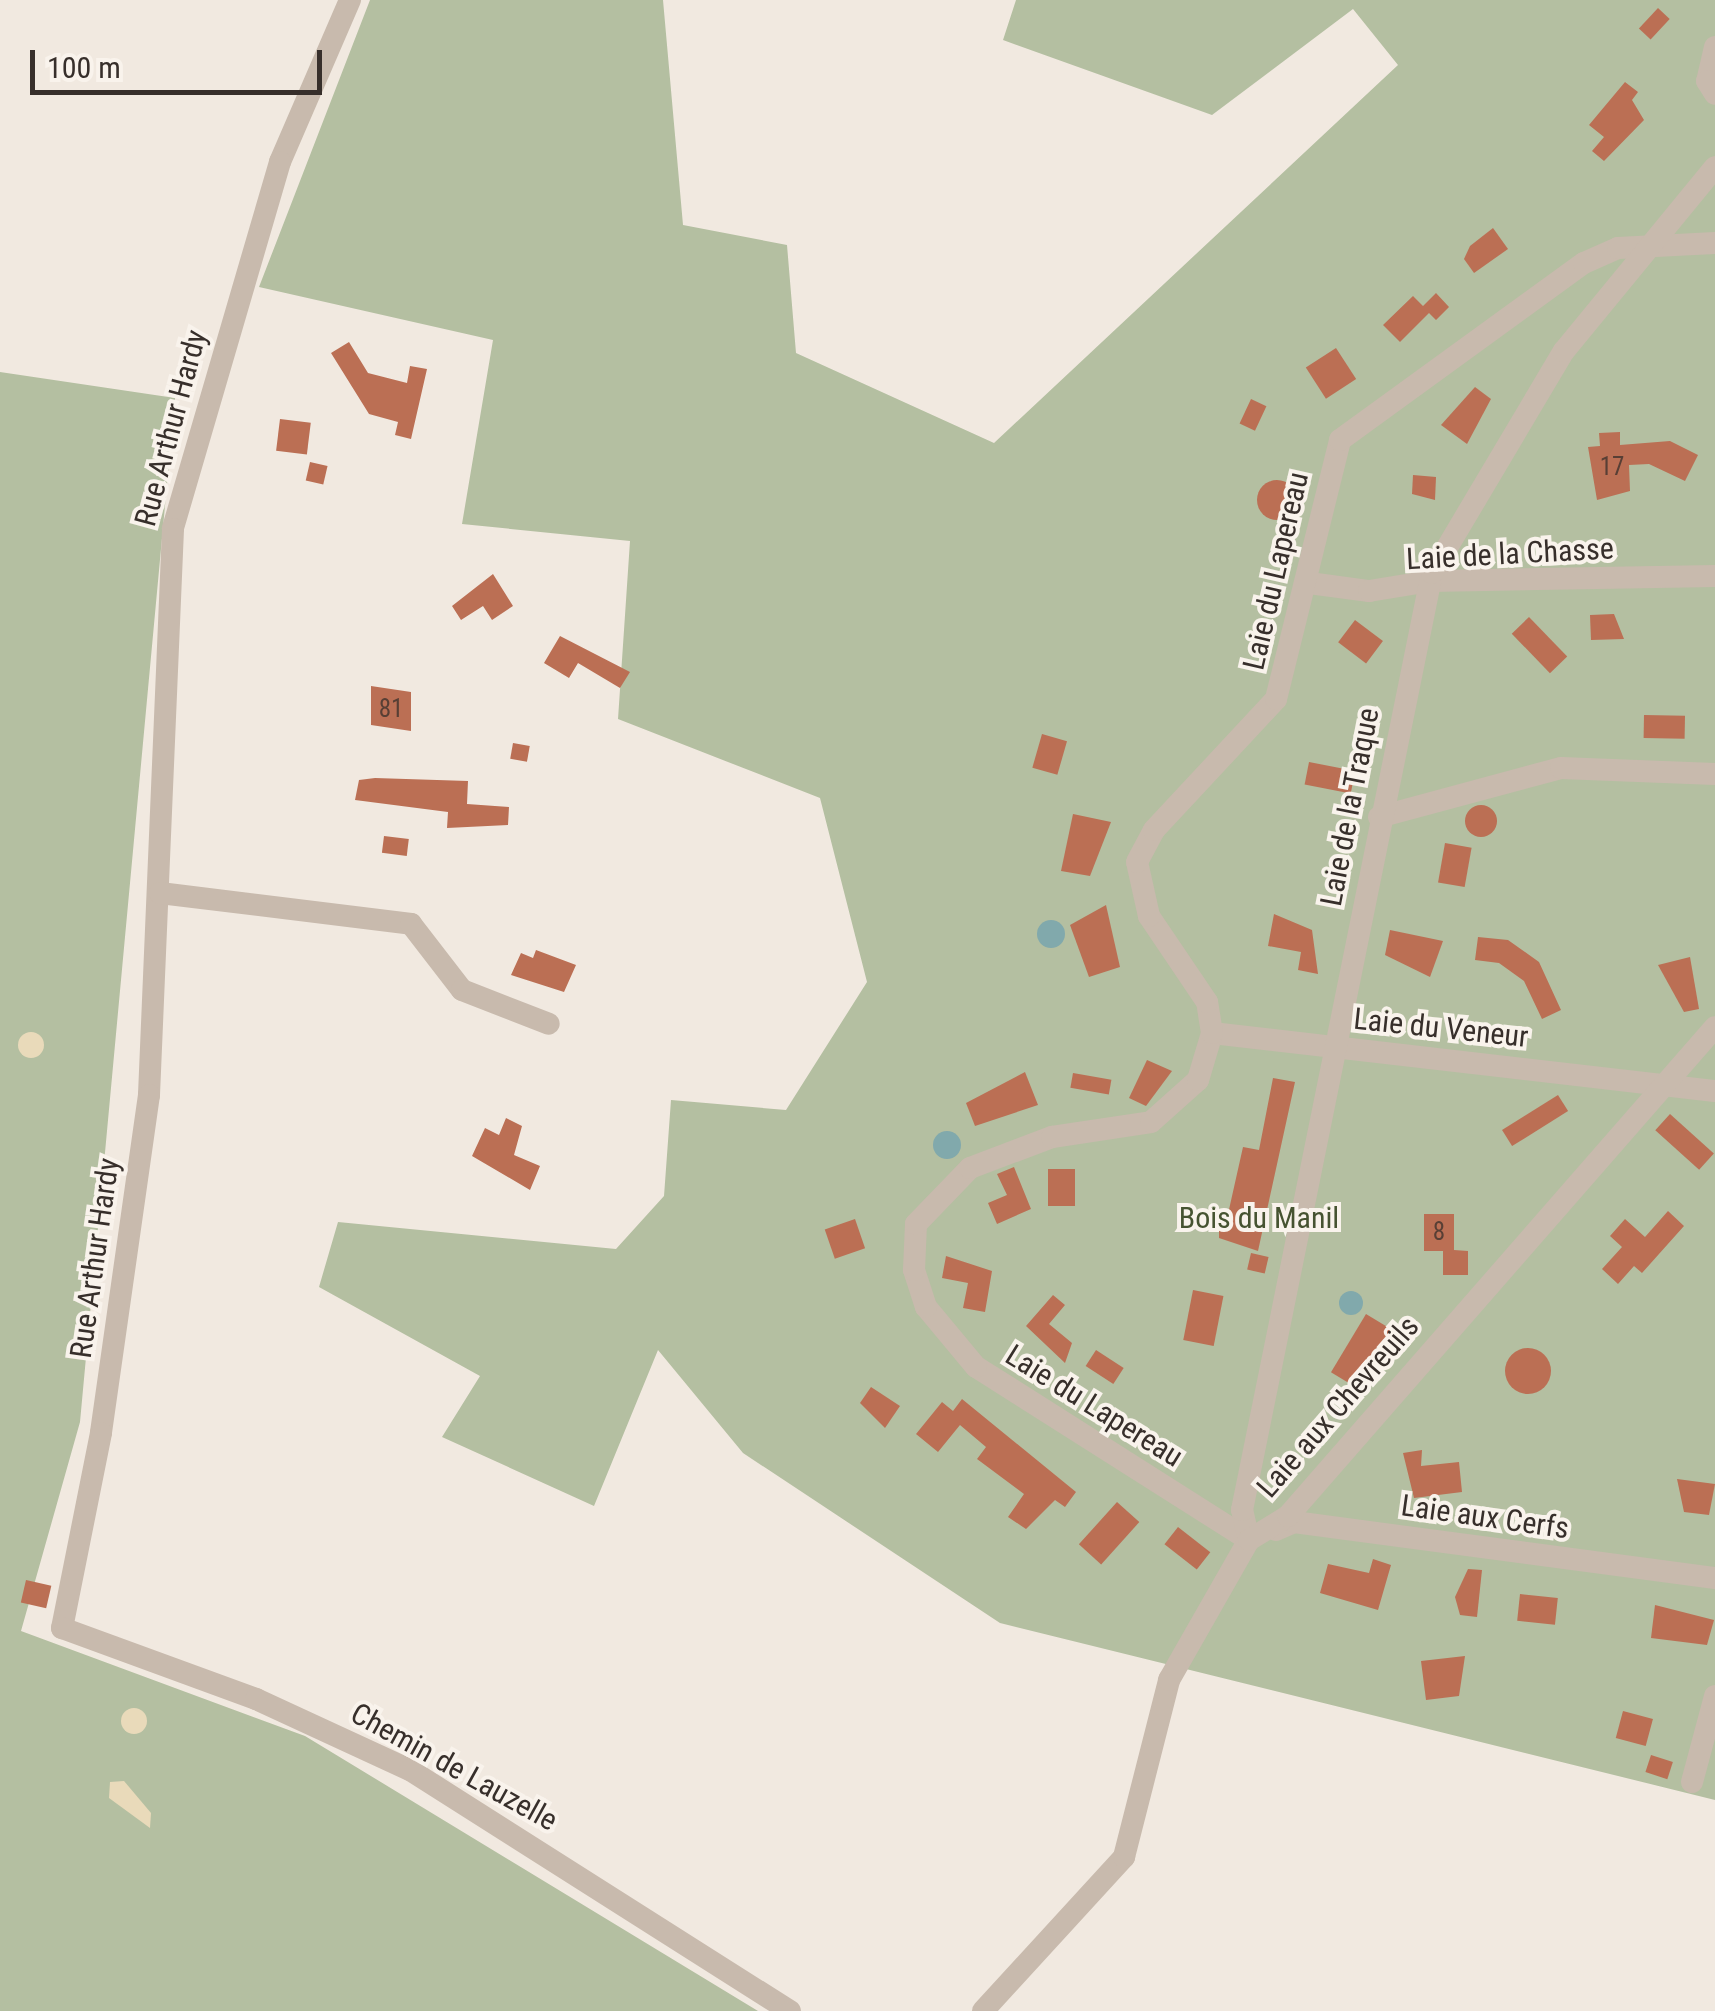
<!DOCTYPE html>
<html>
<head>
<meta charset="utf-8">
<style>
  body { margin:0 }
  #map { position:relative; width:1715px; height:2011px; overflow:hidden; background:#f1e9e0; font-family:"Roboto Condensed",sans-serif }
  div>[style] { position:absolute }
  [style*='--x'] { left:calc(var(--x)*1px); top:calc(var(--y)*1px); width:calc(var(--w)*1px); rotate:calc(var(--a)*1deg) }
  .green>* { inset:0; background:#b4bfa1 }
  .sand>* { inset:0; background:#e9daba }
  .round { border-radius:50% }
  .water>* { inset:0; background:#81a9ac }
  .building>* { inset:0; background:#bb6f54; transform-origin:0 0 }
  .minor>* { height:22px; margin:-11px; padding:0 11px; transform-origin:11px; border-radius:11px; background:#c8baad }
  span { translate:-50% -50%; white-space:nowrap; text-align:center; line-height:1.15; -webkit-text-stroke:8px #f9f3ec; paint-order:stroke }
  .number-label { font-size:25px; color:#583f35 }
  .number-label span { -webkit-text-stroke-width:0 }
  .street-label { font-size:30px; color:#372f2b }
  .park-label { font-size:30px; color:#465331 }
  .scale { position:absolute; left:30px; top:50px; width:292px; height:45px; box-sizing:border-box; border:5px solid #372f2b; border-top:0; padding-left:12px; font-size:30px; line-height:35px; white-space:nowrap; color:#372f2b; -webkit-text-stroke:8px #f9f3ec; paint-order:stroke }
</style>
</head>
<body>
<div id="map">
  <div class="green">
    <i style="clip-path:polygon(370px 0,663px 0,683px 225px,787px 245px,796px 353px,994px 443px,1398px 65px,1353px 9px,1212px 115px,1003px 40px,1016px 0,1715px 0,1715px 1800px,1000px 1623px,743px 1453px,658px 1350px,594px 1506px,442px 1437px,480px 1376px,319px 1287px,338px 1222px,616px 1249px,664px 1196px,671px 1100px,786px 1110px,867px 982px,820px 798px,618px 719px,630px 541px,462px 524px,493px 340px,259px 287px)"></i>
    <i style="clip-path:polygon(0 372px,175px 398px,80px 1422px,21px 1631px,305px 1736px,758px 2011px,0 2011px)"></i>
  </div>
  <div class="sand">
    <i class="round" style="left:18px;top:1032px;width:26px;height:26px"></i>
    <i class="round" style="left:121px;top:1708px;width:26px;height:26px"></i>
    <i style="clip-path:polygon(124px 1781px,151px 1813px,150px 1828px,109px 1798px,110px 1782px)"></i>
  </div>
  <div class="water">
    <i class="round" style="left:1037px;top:920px;width:28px;height:28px"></i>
    <i class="round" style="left:933px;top:1131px;width:28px;height:28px"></i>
    <i class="round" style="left:1339px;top:1291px;width:24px;height:24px"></i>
  </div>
  <div class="building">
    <i style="left:1658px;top:8px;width:16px;height:28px;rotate:43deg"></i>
    <i style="clip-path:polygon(1625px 82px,1638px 92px,1632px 100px,1644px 120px,1604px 161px,1592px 151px,1604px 137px,1589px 125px)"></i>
    <i style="clip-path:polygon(1493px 228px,1508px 249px,1474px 273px,1464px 259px,1470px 246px)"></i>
    <i style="clip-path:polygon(1436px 293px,1449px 307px,1436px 320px,1429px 313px,1400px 342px,1383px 325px,1413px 296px,1423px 306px)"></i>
    <i style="clip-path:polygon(349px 342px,368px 373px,407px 383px,410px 366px,427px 369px,411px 439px,395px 435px,398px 422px,369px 414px,331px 353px)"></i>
    <i style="left:1336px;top:348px;width:37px;height:36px;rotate:57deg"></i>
    <i style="clip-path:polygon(1475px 387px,1491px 399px,1467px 444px,1441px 425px)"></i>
    <i style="left:1251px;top:399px;width:17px;height:27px;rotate:25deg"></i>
    <i style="left:280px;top:419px;width:31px;height:32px;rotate:7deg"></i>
    <i style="clip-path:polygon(1620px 432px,1620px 445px,1670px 441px,1698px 455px,1685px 481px,1649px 464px,1629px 465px,1630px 491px,1597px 500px,1588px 447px,1600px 446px,1599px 433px)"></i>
    <i style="left:310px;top:462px;width:18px;height:19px;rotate:13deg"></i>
    <i style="clip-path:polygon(1413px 475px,1436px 477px,1435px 500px,1412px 494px)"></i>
    <i class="round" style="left:1257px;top:480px;width:40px;height:40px"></i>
    <i style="clip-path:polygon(493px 574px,513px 606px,492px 620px,483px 606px,461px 620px,452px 606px)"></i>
    <i style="clip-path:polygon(1614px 614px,1624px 639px,1591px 640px,1590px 615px)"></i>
    <i style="left:1529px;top:617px;width:55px;height:24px;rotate:46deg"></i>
    <i style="left:1355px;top:620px;width:35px;height:28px;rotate:37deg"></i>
    <i style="clip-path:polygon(560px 636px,630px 672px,620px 688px,578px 663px,569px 678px,544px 663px)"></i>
    <i style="clip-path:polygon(371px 686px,411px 692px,411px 731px,371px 725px)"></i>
    <i style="left:1644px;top:715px;width:41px;height:23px;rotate:1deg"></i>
    <i style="left:1042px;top:734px;width:26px;height:35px;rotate:16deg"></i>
    <i style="left:513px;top:743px;width:17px;height:16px;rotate:10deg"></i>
    <i style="left:1309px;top:762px;width:47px;height:23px;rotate:11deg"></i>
    <i style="clip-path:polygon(375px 778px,468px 781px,467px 804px,509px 807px,508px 825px,447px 828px,448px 812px,355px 800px,359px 780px)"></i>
    <i class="round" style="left:1465px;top:805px;width:32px;height:32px"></i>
    <i style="clip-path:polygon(1073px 814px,1111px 822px,1090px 876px,1061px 871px)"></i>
    <i style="left:384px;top:836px;width:25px;height:17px;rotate:7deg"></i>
    <i style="left:1445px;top:843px;width:27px;height:40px;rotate:10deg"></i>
    <i style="clip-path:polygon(1106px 905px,1120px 967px,1089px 977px,1070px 925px)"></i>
    <i style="clip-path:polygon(1274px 914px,1312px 930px,1318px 974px,1298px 970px,1301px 952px,1268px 946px)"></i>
    <i style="clip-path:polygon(1390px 930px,1443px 941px,1430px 977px,1385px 955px)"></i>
    <i style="clip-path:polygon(1478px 937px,1508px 940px,1539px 962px,1561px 1010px,1542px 1019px,1524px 981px,1499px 963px,1475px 960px)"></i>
    <i style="clip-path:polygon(536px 950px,576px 965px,564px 992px,511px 975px,521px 953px,533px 958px)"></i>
    <i style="clip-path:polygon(1690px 957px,1699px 1009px,1684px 1012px,1658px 965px)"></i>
    <i style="clip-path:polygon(1147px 1060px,1172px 1071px,1146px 1106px,1129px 1098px)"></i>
    <i style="clip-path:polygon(1025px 1072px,1038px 1105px,975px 1126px,966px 1103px)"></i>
    <i style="left:1073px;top:1073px;width:39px;height:15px;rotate:10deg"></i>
    <i style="clip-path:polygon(1273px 1078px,1295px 1082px,1258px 1251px,1219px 1238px,1219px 1212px,1228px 1214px,1243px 1147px,1259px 1150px)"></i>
    <i style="left:1558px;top:1095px;width:19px;height:66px;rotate:58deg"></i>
    <i style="left:1670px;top:1114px;width:59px;height:22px;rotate:42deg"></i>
    <i style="clip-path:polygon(506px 1118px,522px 1126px,514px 1155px,540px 1166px,530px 1190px,472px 1156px,485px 1128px,499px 1135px)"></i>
    <i style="clip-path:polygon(1014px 1167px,1031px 1209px,997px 1224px,988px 1203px,1007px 1195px,997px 1174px)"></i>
    <i style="left:1048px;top:1169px;width:27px;height:37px"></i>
    <i style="clip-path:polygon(1668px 1211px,1684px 1226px,1642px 1273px,1634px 1266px,1618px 1284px,1602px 1269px,1622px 1247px,1610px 1236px,1625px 1219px,1645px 1237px)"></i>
    <i style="clip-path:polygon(1424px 1214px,1454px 1214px,1454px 1250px,1468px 1251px,1468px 1275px,1443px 1275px,1443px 1251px,1424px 1251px)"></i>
    <i style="left:855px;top:1219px;width:31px;height:32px;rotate:71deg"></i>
    <i style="left:1251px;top:1253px;width:18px;height:17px;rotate:13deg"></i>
    <i style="clip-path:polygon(946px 1256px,992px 1271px,985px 1312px,963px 1308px,968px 1283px,942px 1278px)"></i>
    <i style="left:1193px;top:1290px;width:31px;height:51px;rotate:11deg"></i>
    <i style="clip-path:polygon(1053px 1295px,1065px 1305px,1049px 1324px,1072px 1343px,1065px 1363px,1026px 1326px)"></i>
    <i style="left:1366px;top:1314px;width:29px;height:68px;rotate:31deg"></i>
    <i class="round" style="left:1505px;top:1348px;width:46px;height:46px"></i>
    <i style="left:1096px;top:1350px;width:33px;height:19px;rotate:33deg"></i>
    <i style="clip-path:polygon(871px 1387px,900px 1406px,885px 1428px,860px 1403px)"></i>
    <i style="clip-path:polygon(962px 1399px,1076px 1492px,1065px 1507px,1055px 1500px,1026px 1529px,1008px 1517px,1024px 1494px,977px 1459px,986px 1447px,960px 1425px,938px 1452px,916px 1434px,942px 1402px,953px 1411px)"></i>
    <i style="clip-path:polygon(1422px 1450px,1421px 1466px,1459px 1462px,1462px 1492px,1414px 1498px,1403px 1453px)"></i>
    <i style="clip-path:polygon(1677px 1479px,1715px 1484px,1709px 1515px,1684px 1512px)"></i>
    <i style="left:1117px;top:1502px;width:30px;height:57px;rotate:42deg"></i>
    <i style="left:1178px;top:1527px;width:41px;height:22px;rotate:38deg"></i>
    <i style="clip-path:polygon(1373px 1559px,1391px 1565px,1378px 1610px,1320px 1593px,1328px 1564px,1369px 1573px)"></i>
    <i style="clip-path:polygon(1468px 1569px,1482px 1570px,1477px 1617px,1460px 1615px,1455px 1597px)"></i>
    <i style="left:26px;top:1580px;width:26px;height:23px;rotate:13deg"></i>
    <i style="left:1520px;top:1594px;width:38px;height:27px;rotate:6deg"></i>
    <i style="clip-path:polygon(1655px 1605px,1714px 1620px,1707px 1645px,1651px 1638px)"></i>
    <i style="clip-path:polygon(1465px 1656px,1459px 1696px,1426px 1700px,1421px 1661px)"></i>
    <i style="left:1623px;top:1711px;width:31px;height:28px;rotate:15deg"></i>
    <i style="left:1651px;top:1755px;width:23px;height:18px;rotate:18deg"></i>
  </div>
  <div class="minor">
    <i style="--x:350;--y:0;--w:176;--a:113.4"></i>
    <i style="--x:280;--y:162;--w:382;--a:106.3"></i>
    <i style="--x:173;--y:529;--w:567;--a:92.43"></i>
    <i style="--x:149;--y:1095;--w:341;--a:98.1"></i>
    <i style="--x:101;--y:1433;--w:199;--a:101.3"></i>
    <i style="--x:62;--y:1628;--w:207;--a:20.1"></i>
    <i style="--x:256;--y:1699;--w:170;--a:24.8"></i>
    <i style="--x:410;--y:1770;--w:450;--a:32.4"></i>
    <i style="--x:1715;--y:47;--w:35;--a:103"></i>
    <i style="--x:1707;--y:81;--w:15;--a:58"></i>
    <i style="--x:1309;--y:583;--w:61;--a:7.6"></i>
    <i style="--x:1369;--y:591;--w:62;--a:-9.3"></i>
    <i style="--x:1430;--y:581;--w:285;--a:-1"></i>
    <i style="--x:1379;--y:817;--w:188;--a:-15.1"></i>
    <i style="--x:1561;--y:768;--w:154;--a:2.2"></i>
    <i style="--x:160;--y:893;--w:253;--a:7"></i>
    <i style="--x:411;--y:924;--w:83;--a:52.3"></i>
    <i style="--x:462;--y:990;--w:93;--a:21.3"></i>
    <i style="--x:1212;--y:1033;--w:506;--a:6.58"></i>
    <i style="--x:1276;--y:1530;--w:20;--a:-24"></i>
    <i style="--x:1294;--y:1522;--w:425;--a:7.6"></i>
    <i style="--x:1249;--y:1540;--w:323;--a:-147.6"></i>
    <i style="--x:976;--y:1367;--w:78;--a:-129.8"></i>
    <i style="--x:926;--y:1307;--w:39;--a:-108"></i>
    <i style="--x:914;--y:1270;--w:46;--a:-87.5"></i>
    <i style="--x:916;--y:1224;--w:78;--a:-46"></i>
    <i style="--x:970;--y:1168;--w:88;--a:-20.7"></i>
    <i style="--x:1052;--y:1137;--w:100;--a:-8.6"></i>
    <i style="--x:1151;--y:1122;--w:63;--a:-41.8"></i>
    <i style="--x:1198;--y:1080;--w:49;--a:-73.4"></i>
    <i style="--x:1212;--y:1033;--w:31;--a:-99"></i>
    <i style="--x:1207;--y:1002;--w:104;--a:-124"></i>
    <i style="--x:1149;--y:916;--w:55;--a:-102.5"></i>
    <i style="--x:1137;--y:862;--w:36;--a:-62"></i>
    <i style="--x:1154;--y:830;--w:179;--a:-47"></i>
    <i style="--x:1276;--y:699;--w:267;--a:-76.1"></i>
    <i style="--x:1340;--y:440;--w:301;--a:-36"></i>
    <i style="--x:1584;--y:263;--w:37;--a:-24"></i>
    <i style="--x:1618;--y:248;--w:97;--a:-3"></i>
    <i style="--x:1249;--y:1540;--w:31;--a:-103"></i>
    <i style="--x:1242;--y:1510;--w:956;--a:-78.54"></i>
    <i style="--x:1432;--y:573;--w:258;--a:-59.3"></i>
    <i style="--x:1564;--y:351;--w:238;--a:-50.6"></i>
    <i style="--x:1692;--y:1782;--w:89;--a:-75"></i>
    <i style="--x:983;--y:2011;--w:209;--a:-47.5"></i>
    <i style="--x:1124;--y:1857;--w:183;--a:-75.7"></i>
    <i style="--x:1169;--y:1680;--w:161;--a:-60.3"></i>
    <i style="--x:1249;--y:1540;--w:46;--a:-31.6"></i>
    <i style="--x:1288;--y:1516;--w:649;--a:-48.87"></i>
  </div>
  <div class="number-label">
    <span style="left:1612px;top:467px">17</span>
    <span style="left:391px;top:709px">81</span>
    <span style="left:1439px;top:1232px">8</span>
  </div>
  <div class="street-label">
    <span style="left:171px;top:428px;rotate:-75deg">Rue Arthur Hardy</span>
    <span style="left:1510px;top:554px;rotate:-3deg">Laie de la Chasse</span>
    <span style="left:1276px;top:571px;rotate:-77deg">Laie du Lapereau</span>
    <span style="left:1350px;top:807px;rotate:-79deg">Laie de la Traque</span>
    <span style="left:1441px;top:1028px;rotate:6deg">Laie du Veneur</span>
    <span style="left:95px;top:1258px;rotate:-82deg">Rue Arthur Hardy</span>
    <span style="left:1094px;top:1406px;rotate:32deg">Laie du Lapereau</span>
    <span style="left:1338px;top:1407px;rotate:-49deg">Laie aux Chevreuils</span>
    <span style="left:1485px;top:1517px;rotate:8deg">Laie aux Cerfs</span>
    <span style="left:454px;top:1767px;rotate:29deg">Chemin de Lauzelle</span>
  </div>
  <div class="park-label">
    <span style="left:1259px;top:1218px">Bois du Manil</span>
  </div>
  <div class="scale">100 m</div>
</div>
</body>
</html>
